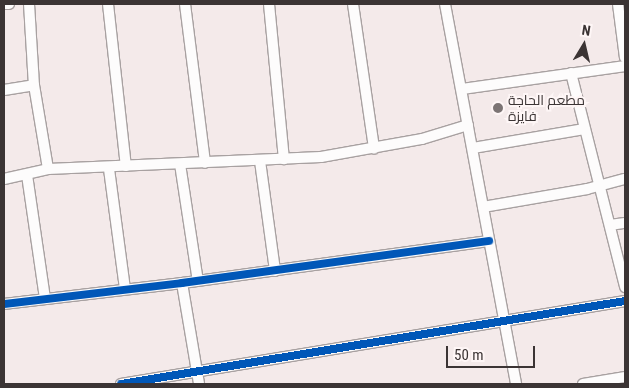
<!DOCTYPE html>
<html>
<head>
<meta charset="utf-8">
<style>
  body { margin:0 }
  #map { position:relative; width:629px; height:388px; overflow:hidden; background:#f4eaea; font-family:"Roboto Condensed",Cairo,sans-serif }
  div>[style] { position:absolute }
  [style*='--x'] { left:calc(var(--x)*1px); top:calc(var(--y)*1px); width:calc(var(--w)*1px); rotate:calc(var(--a)*1deg) }
  .roads { filter:drop-shadow(1px 0 #a8a1a1) drop-shadow(-1px 0 #a8a1a1) drop-shadow(0 1px #a8a1a1) drop-shadow(0 -1px #a8a1a1) }
  .street>* { height:10px; margin:-5px; padding:0 5px; transform-origin:5px; border-radius:5px; background:#fdfcfc }
  .cycleway>* { height:8px; margin:-4px; padding:0 4px; transform-origin:4px; border-radius:4px; background:#0057b8 }
  .dots>* { width:14px; height:14px; translate:-50% -50%; box-sizing:border-box; border:2px solid #fef6f6; border-radius:50% }
  span { translate:-50% -50%; white-space:nowrap; text-align:center; line-height:1.15; -webkit-text-stroke:4px #fef6f6; paint-order:stroke }
  .poi-label { font-size:14px; color:#3b3434 }
  .left { translate:0 -50%; text-align:left }
  .frame { position:absolute; inset:0; border:5px solid #3b3434; pointer-events:none }
  .north { position:absolute; left:559px; top:20px; width:50px; height:50px; -webkit-text-stroke:4px #fef6f6; paint-order:stroke; rotate:9deg; font-size:14px; font-weight:700; line-height:20px; text-align:center; color:#3b3434 }
  .north::after { content:''; display:block; margin:auto; width:18px; height:22px; background:#3b3434; clip-path:polygon(50% 0,100% 100%,50% 72%,0 100%) }
  .scale { position:absolute; left:446px; top:346px; width:89px; height:22px; box-sizing:border-box; border:2px solid #3b3434; border-top:0; padding-left:6px; font-size:15px; line-height:18px; white-space:nowrap; color:#3b3434; -webkit-text-stroke:4px #fef6f6; paint-order:stroke }
</style>
</head>
<body>
<div id="map">
  <div class="roads">
    <div class="street">
      <i style="--x:4;--y:4;--w:5;--a:0"></i>
      <i style="--x:29;--y:4;--w:81;--a:86.5"></i>
      <i style="--x:34;--y:85;--w:85;--a:80.5"></i>
      <i style="--x:108;--y:4;--w:163;--a:83.7"></i>
      <i style="--x:185;--y:4;--w:160;--a:82.8"></i>
      <i style="--x:269;--y:4;--w:156;--a:84.5"></i>
      <i style="--x:353;--y:4;--w:146;--a:81.7"></i>
      <i style="--x:445;--y:4;--w:387;--a:79.4"></i>
      <i style="--x:618;--y:4;--w:54;--a:82.6"></i>
      <i style="--x:571;--y:73;--w:221;--a:75.8"></i>
      <i style="--x:462;--y:89;--w:165;--a:-8"></i>
      <i style="--x:4;--y:90;--w:30;--a:-9"></i>
      <i style="--x:473;--y:148;--w:113;--a:-9.7"></i>
      <i style="--x:260;--y:161;--w:111;--a:82.2"></i>
      <i style="--x:180;--y:164;--w:118;--a:81.3"></i>
      <i style="--x:109;--y:169;--w:121;--a:82.4"></i>
      <i style="--x:27;--y:175;--w:124;--a:81.7"></i>
      <i style="--x:4;--y:179;--w:45;--a:-12.8"></i>
      <i style="--x:48;--y:169;--w:273;--a:-2.5"></i>
      <i style="--x:321;--y:157;--w:103;--a:-10.1"></i>
      <i style="--x:422;--y:139;--w:48;--a:-16.9"></i>
      <i style="--x:483;--y:207;--w:106;--a:-9.8"></i>
      <i style="--x:587;--y:189;--w:39;--a:-15"></i>
      <i style="--x:610;--y:225;--w:15;--a:-8"></i>
      <i style="--x:182;--y:283;--w:102;--a:80.4"></i>
      <i style="--x:4;--y:304;--w:179;--a:-6.7"></i>
      <i style="--x:182;--y:283;--w:310;--a:-7.8"></i>
      <i style="--x:121;--y:384;--w:511;--a:-9.35"></i>
      <i style="--x:583;--y:384;--w:43;--a:-9.5"></i>
    </div>
  </div>
  <div class="cycleway">
    <i style="--x:4;--y:304;--w:179;--a:-6.7"></i>
    <i style="--x:182;--y:283;--w:310;--a:-7.8"></i>
    <i style="--x:121;--y:384;--w:511;--a:-9.35"></i>
  </div>
  <div class="dots">
    <i style="left:498px;top:108px;background:#7c7474"></i>
  </div>
  <div class="poi-label">
    <span class="left" style="left:508px;top:108px">مطعم الحاجة<br>فايزة</span>
  </div>
  <div class="frame"></div>
  <div class="north">N</div>
  <div class="scale">50 m</div>
</div>
</body>
</html>
